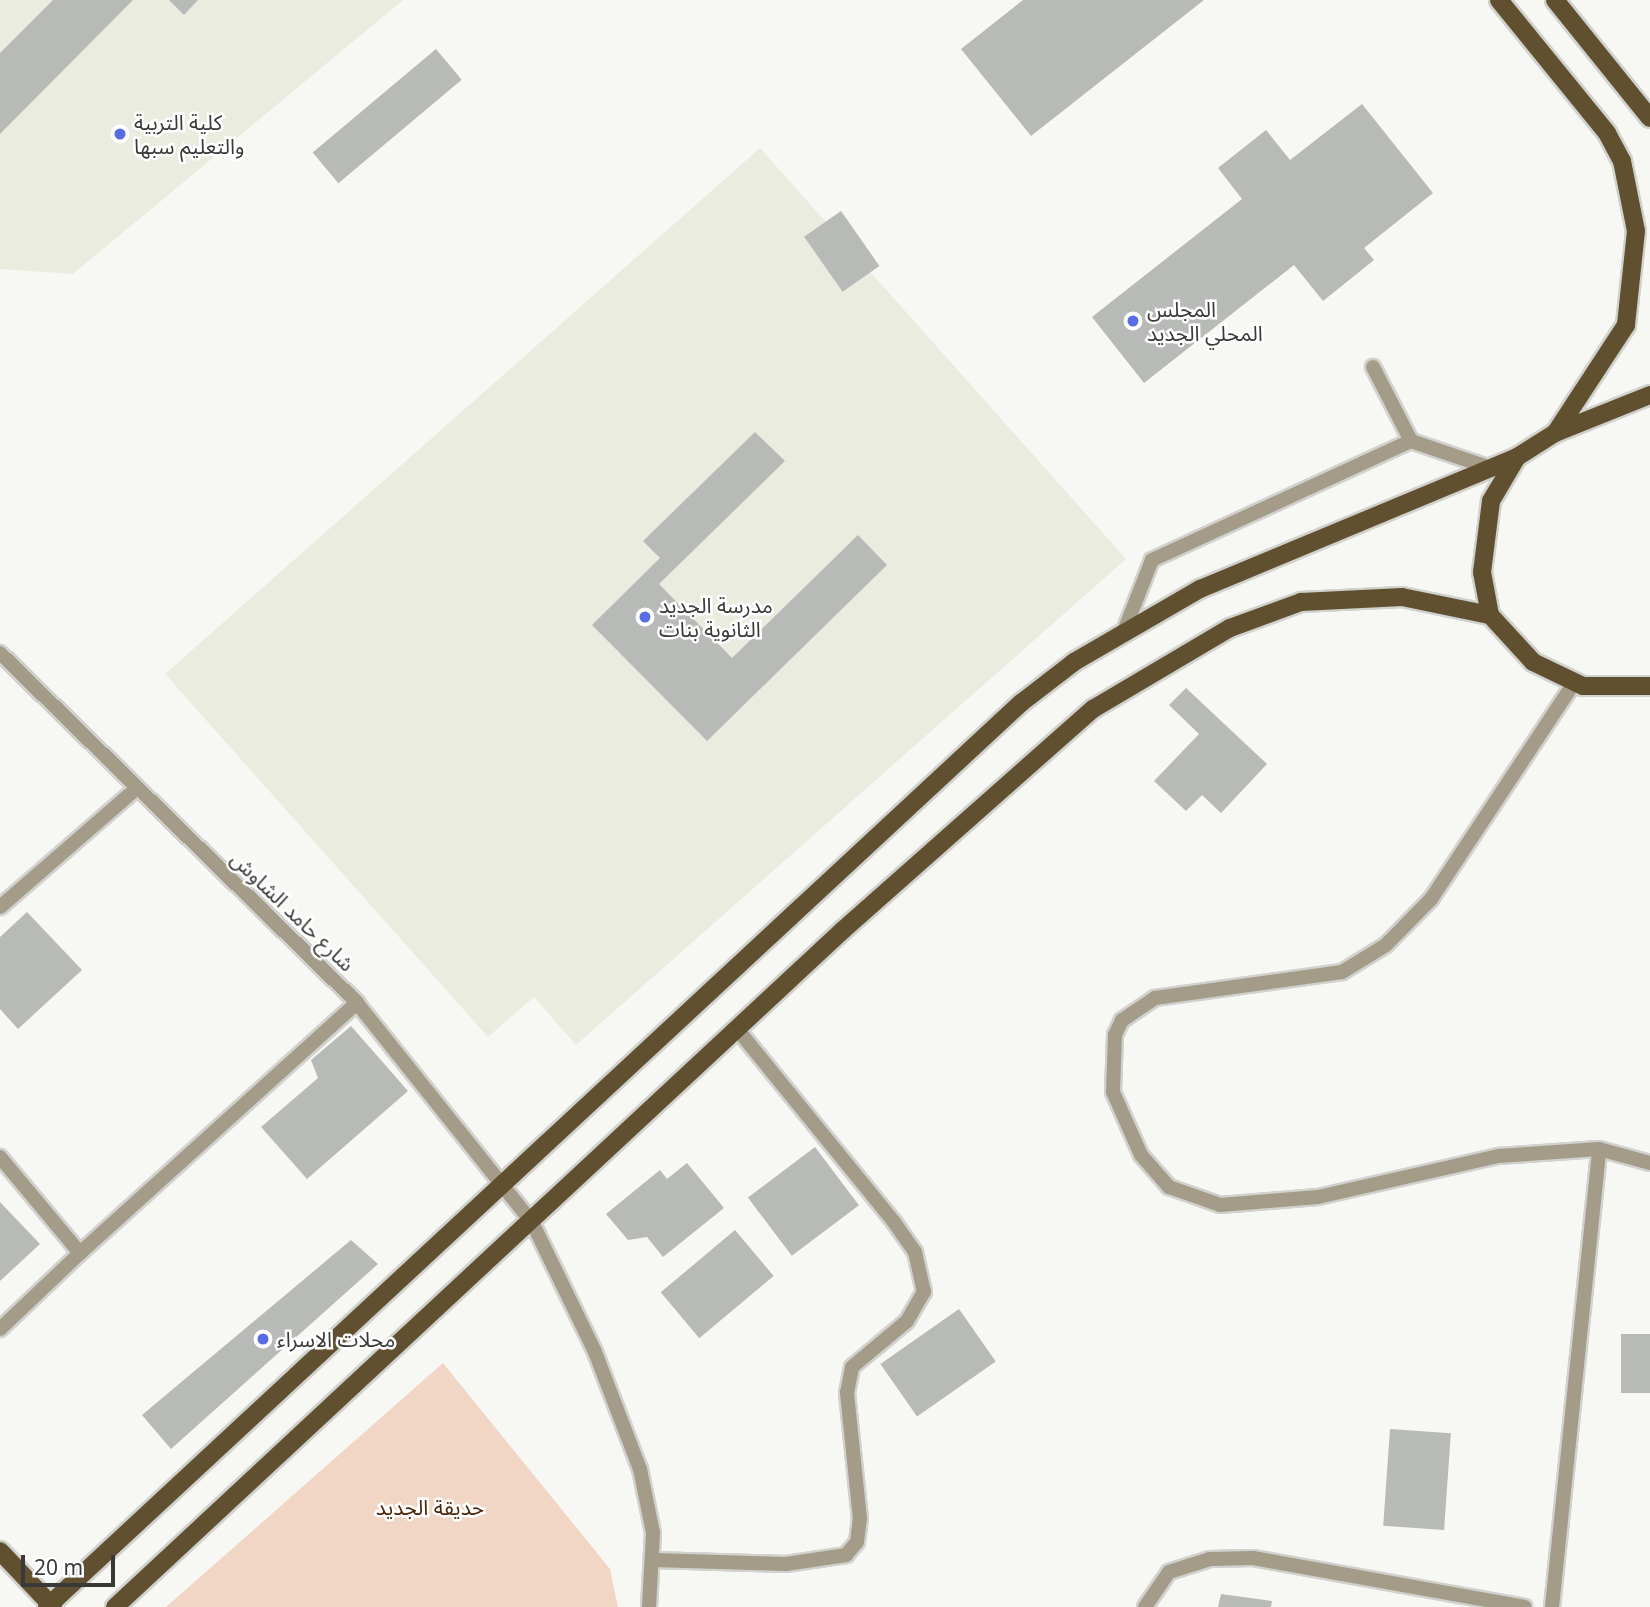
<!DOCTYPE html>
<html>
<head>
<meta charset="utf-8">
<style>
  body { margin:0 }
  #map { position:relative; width:1650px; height:1607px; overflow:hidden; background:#f7f8f4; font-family:"Noto Sans","Noto Sans Arabic",sans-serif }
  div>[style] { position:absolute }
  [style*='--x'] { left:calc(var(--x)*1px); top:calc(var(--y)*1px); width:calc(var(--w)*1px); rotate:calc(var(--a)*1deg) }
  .built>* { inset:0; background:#eaece0 }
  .green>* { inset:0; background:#f1d6c6 }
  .building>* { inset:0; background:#b7bab7; transform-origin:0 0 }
  .roads { filter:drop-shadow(2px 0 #d1d2ce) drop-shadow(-2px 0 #d1d2ce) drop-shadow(0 2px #d1d2ce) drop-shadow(0 -2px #d1d2ce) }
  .service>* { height:14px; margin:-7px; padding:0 7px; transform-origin:7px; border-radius:7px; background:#a49b89 }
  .minor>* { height:14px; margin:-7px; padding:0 7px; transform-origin:7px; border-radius:7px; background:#a49b89 }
  .tertiary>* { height:14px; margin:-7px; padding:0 7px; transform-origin:7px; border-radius:7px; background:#a49b89 }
  .primary>* { height:18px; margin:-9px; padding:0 9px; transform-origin:9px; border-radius:9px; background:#605030 }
  .dots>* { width:19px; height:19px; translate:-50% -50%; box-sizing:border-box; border:4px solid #fff; border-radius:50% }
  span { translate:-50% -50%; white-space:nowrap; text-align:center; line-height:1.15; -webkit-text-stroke:5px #fff; paint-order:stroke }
  .poi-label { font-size:21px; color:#393a38 }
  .left { translate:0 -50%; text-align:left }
  .street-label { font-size:21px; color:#393a38 }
  .park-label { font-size:21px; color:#4d2407 }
  .scale { position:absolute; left:21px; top:1555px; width:94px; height:32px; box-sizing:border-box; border:4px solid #393a38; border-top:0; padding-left:9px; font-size:21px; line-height:24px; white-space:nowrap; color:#393a38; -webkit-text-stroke:5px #fff; paint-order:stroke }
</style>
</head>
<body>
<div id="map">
  <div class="built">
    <i style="clip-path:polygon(0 0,403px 0,73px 274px,0 269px)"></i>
    <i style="clip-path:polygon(760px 148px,1126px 559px,576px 1045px,534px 997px,488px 1037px,165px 674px)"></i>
  </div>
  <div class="green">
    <i style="clip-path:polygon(443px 1363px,610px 1569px,618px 1607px,166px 1607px)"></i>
  </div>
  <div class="building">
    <i style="clip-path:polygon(53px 0,133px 0,0 134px,0 53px)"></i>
    <i style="clip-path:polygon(169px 0,198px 0,184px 15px)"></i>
    <i style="clip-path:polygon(1023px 0,1204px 0,1031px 136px,961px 49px)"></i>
    <i style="left:436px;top:49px;width:40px;height:161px;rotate:50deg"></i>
    <i style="clip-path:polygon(1362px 104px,1433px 193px,1364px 248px,1374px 260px,1323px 301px,1294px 265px,1144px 383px,1092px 317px,1242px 199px,1218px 168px,1266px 130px,1290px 160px)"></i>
    <i style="left:841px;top:211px;width:67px;height:45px;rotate:55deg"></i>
    <i style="clip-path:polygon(755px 432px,785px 461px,659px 584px,732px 658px,858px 535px,887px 565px,707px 741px,592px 625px,660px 558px,643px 541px)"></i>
    <i style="clip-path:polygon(1186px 688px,1267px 764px,1221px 813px,1202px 795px,1186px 811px,1154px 781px,1199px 734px,1169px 705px)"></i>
    <i style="clip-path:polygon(27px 912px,82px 970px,18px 1029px,0 1009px,0 937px)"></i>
    <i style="clip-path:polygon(351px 1026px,408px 1091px,307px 1179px,261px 1127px,318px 1078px,311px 1060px)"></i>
    <i style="left:815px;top:1147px;width:73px;height:84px;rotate:53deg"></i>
    <i style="clip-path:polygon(687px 1163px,724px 1208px,663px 1257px,647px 1237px,628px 1240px,606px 1214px,660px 1170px,667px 1179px)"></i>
    <i style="clip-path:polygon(0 1202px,40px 1244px,0 1281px)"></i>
    <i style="left:735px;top:1230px;width:60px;height:97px;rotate:50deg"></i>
    <i style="clip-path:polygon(351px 1240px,378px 1264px,171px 1449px,142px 1415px)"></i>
    <i style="left:959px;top:1309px;width:64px;height:96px;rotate:55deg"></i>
    <i style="left:1650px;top:1334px;width:59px;height:29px;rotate:90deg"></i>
    <i style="left:1390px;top:1429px;width:61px;height:97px;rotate:4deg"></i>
    <i style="clip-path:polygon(1221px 1594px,1272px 1601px,1271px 1607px,1218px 1607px)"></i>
  </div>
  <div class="roads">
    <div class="service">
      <i style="--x:1373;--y:367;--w:83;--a:62.8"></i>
      <i style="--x:1124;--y:631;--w:76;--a:-68.5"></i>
      <i style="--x:1152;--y:560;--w:285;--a:-24.7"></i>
      <i style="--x:1411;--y:441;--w:78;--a:18.7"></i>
    </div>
    <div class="minor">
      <i style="--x:1574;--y:683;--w:259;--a:123.5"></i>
      <i style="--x:1431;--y:899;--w:64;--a:134.4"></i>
      <i style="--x:1386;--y:945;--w:52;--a:148.5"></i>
      <i style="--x:1342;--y:972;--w:189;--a:172.1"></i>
      <i style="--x:1155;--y:998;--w:40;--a:146"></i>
      <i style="--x:1122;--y:1020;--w:17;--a:115"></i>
      <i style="--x:1115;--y:1035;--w:57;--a:92"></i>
      <i style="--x:1113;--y:1092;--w:69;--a:66"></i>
      <i style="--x:1141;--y:1155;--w:43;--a:48.8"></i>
      <i style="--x:1169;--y:1187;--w:54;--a:19.4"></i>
      <i style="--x:1220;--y:1205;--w:98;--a:-4.7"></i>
      <i style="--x:1318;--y:1197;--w:186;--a:-12.8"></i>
      <i style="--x:1499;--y:1156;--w:100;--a:-4"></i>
      <i style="--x:1599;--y:1149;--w:53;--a:15.4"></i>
      <i style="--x:0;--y:907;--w:181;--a:-41"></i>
      <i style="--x:0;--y:1157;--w:125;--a:50.2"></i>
      <i style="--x:80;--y:1253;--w:373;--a:-42.1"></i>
      <i style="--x:532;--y:1222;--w:144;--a:64.1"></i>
      <i style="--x:595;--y:1352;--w:125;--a:69"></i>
      <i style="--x:640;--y:1469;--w:65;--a:78.5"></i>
      <i style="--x:653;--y:1533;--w:74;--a:93.1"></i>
      <i style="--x:0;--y:1329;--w:110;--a:-43.5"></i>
      <i style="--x:653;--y:1560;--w:133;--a:1.7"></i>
      <i style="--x:786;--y:1564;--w:61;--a:-8.5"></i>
      <i style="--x:846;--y:1555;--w:17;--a:-50"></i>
      <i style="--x:857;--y:1542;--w:23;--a:-83"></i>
      <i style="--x:860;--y:1519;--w:127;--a:-95.9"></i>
      <i style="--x:847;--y:1393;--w:26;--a:-79"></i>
      <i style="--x:852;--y:1367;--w:72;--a:-39.9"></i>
      <i style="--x:907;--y:1321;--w:34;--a:-60"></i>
      <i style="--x:924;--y:1292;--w:41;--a:-102.7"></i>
      <i style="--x:915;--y:1252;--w:37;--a:-125"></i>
      <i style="--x:894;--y:1222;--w:246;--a:-129.1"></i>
      <i style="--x:1145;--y:1607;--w:42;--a:-55.6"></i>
      <i style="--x:1169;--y:1572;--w:43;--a:-17.6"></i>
      <i style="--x:1210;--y:1559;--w:43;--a:-1.3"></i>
      <i style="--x:1253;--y:1558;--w:276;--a:10.2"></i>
      <i style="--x:1552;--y:1607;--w:460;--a:-84.1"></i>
    </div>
    <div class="tertiary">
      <i style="--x:0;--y:653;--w:500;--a:44.4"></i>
      <i style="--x:357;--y:1003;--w:280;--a:51.4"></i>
    </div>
    <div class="primary">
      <i style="--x:1499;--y:0;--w:171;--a:50.9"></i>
      <i style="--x:1607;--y:133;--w:32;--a:62"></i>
      <i style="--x:1622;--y:161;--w:71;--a:78.7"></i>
      <i style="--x:1636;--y:231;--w:95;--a:96.1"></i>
      <i style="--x:1626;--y:325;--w:128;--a:123.2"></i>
      <i style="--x:1555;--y:0;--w:151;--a:51.2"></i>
      <i style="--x:1650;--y:395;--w:102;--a:158.2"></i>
      <i style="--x:1555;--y:433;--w:45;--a:147.7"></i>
      <i style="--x:1517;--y:457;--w:51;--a:120.6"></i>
      <i style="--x:1491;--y:501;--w:72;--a:97.2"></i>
      <i style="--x:1482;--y:572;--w:44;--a:79.5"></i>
      <i style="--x:1490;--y:615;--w:64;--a:47.5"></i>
      <i style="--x:1533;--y:662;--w:55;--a:25.6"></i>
      <i style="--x:1583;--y:686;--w:67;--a:0"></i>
      <i style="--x:0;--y:1551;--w:77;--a:46.6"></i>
      <i style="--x:47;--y:1607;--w:1329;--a:-42.87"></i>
      <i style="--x:1021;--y:703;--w:67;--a:-37.7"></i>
      <i style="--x:1074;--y:662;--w:146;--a:-30.1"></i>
      <i style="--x:1200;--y:589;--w:343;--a:-22.6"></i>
      <i style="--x:115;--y:1607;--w:994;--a:-42.92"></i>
      <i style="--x:843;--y:930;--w:334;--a:-41.5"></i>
      <i style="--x:1093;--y:709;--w:159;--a:-30.6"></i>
      <i style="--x:1230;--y:628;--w:76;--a:-20.1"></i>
      <i style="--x:1301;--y:602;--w:101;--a:-2.8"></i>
      <i style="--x:1402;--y:597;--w:90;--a:11.6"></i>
    </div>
  </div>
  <div class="dots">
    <i style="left:120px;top:134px;background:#586de4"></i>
    <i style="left:1133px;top:321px;background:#586de4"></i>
    <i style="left:645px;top:617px;background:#586de4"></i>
    <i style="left:263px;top:1339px;background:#586de4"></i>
  </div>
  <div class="poi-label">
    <span class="left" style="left:134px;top:134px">كلية التربية<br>والتعليم سبها</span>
    <span class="left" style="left:1147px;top:321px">المجلس<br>المحلي الجديد</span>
    <span class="left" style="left:659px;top:617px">مدرسة الجديد<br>الثانوية بنات</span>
    <span class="left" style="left:277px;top:1339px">محلات الاسراء</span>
  </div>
  <div class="street-label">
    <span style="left:293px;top:911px;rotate:44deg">شارع حامد الشاوش</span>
  </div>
  <div class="park-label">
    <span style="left:430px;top:1507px">حديقة الجديد</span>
  </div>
  <div class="scale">20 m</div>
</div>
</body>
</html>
